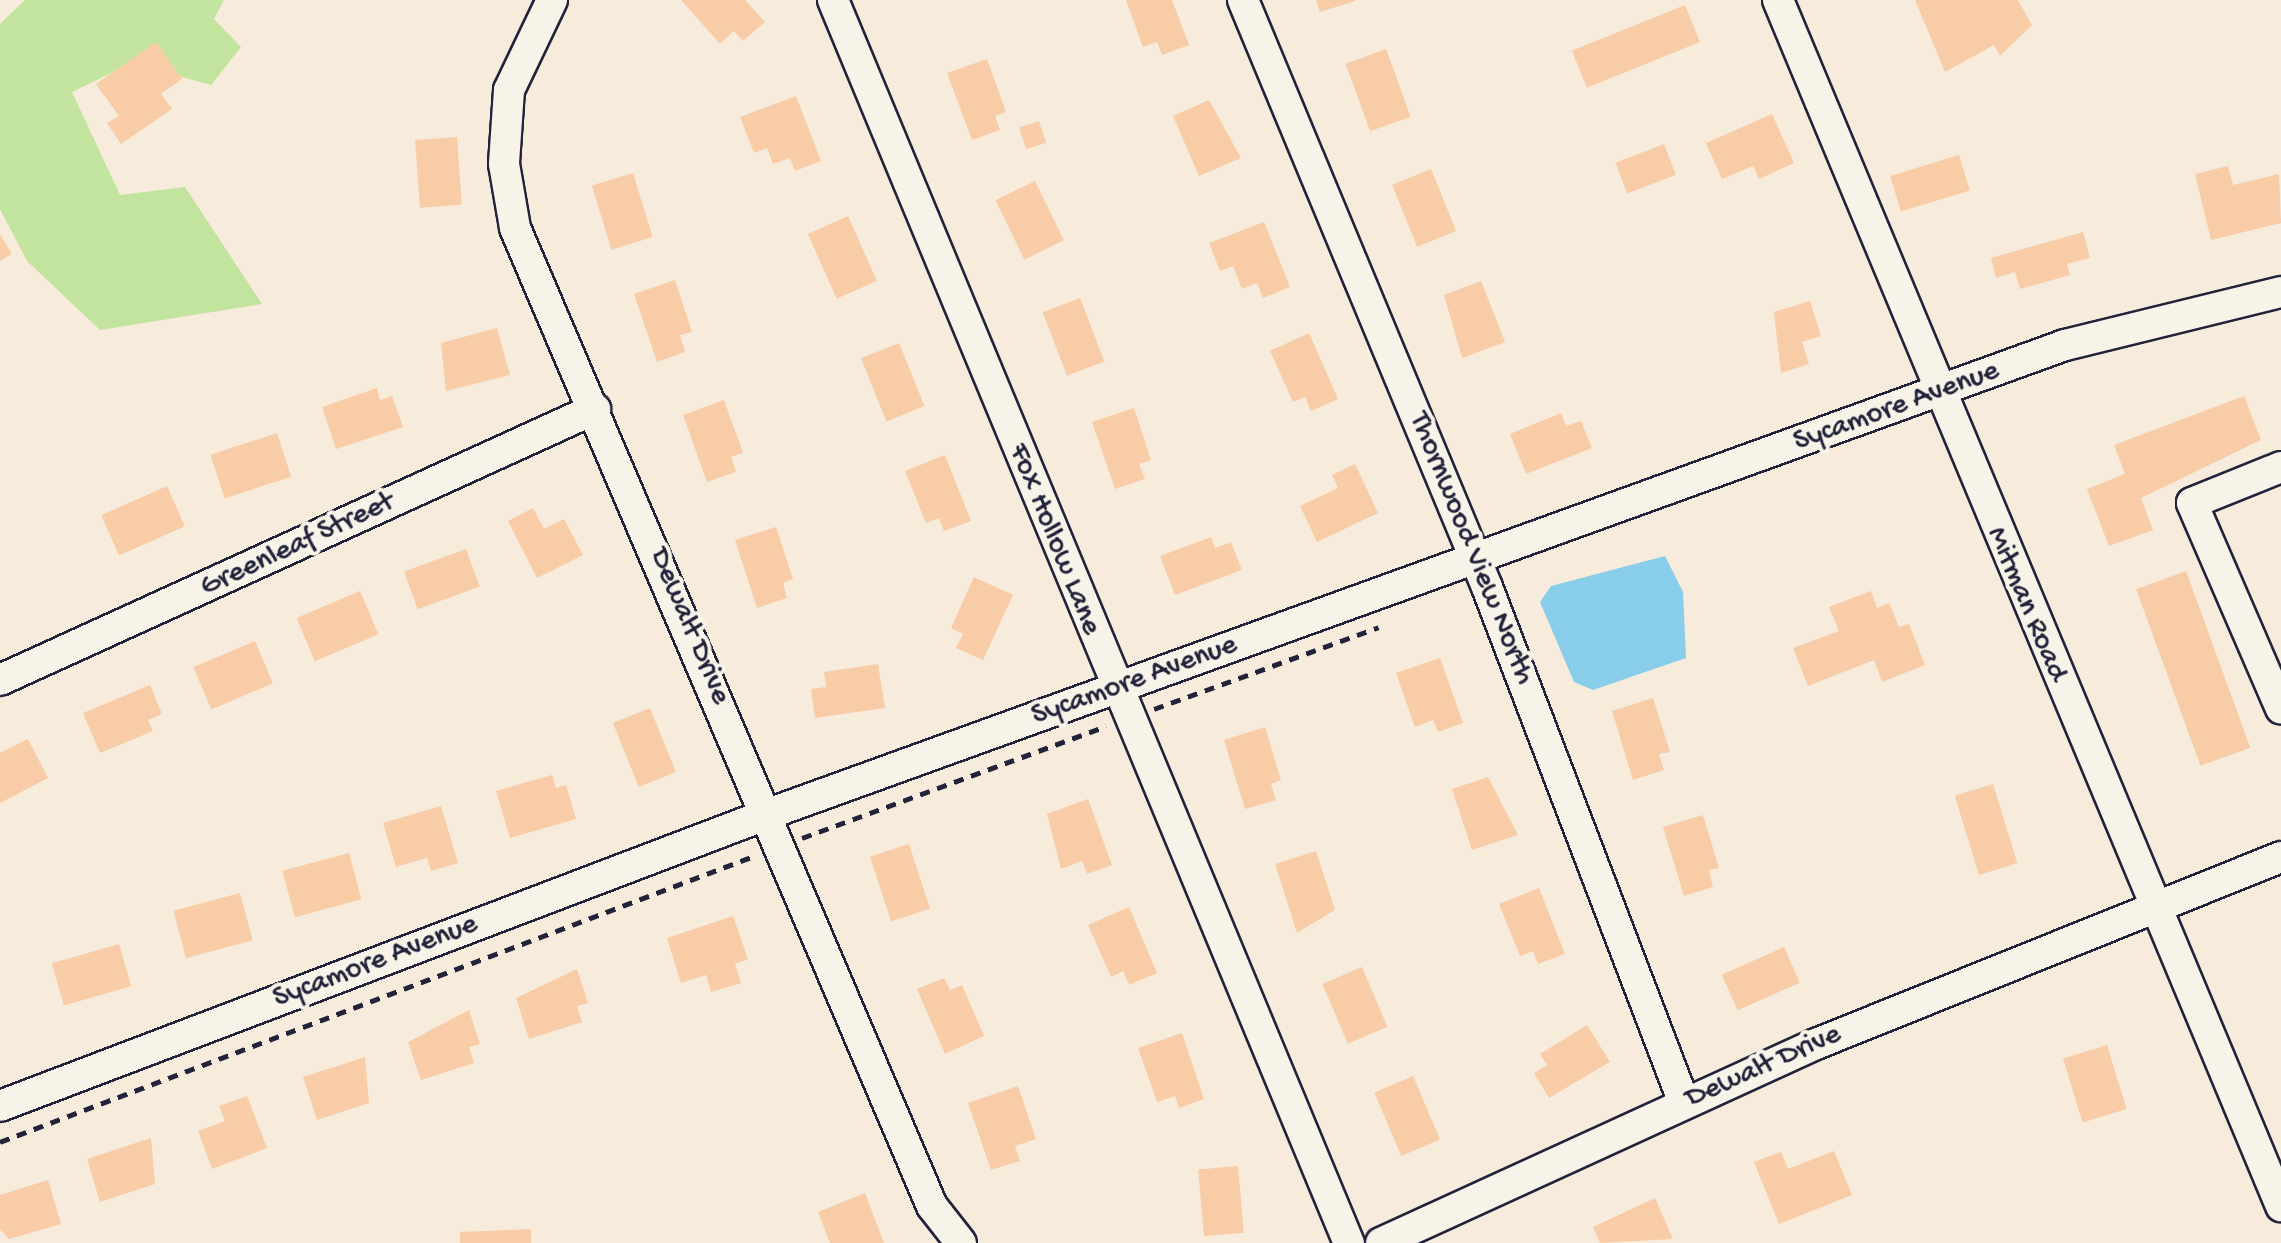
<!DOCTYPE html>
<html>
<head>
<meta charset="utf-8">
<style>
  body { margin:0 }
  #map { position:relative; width:2281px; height:1243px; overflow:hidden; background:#f7ebdb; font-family:"Gochi Hand",sans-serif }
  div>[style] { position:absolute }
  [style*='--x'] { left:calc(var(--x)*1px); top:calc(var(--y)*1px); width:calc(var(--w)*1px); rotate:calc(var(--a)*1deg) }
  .green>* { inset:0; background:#c2e49e }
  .water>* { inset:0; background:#88cdea }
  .building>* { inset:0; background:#f8cca7; transform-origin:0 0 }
  .path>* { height:5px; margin-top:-2.5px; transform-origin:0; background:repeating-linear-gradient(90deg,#22223b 0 10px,transparent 0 18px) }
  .roads { filter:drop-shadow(2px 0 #22223b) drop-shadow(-2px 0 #22223b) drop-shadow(0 2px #22223b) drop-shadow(0 -2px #22223b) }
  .minor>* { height:30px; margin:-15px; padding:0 15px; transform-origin:15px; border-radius:15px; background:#f7f3e8 }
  span { translate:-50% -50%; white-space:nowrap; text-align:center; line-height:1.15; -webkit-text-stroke:8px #f7f3e8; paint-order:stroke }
  .street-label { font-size:30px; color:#22223b }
</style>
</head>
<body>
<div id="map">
  <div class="green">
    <i style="clip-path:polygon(25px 0,224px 0,214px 19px,241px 47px,211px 85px,132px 63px,72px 92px,120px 195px,185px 187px,262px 304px,100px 330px,27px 261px,0 209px,0 24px)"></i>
  </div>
  <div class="water">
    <i style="clip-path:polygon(1665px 556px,1683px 592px,1686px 658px,1593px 690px,1574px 682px,1540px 602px,1551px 586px)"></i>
  </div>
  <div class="building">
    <i style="clip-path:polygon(681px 0,745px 0,765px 22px,743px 41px,734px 31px,720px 44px)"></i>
    <i style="clip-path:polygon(1126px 0,1172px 0,1189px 45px,1162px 55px,1157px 42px,1143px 47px)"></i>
    <i style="clip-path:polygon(1316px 0,1355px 0,1355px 1px,1320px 12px)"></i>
    <i style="clip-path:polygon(1915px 0,2018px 0,2032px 25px,2000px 56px,1994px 45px,1945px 72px)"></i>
    <i style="left:1685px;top:5px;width:40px;height:122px;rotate:68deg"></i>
    <i style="clip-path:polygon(156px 42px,182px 79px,161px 94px,172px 109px,121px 144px,107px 123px,119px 116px,96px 84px)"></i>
    <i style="left:1386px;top:49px;width:72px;height:43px;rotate:70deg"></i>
    <i style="clip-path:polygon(987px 59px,1006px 112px,995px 116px,1000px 130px,972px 140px,947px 73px)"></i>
    <i style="clip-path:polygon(796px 96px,821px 161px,795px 171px,790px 158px,773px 164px,767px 148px,754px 153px,740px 117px)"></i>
    <i style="clip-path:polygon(1209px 100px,1241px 158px,1199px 176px,1173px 116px)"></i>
    <i style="clip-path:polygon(1772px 114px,1794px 163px,1759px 179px,1753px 166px,1722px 179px,1706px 143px)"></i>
    <i style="left:1039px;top:121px;width:23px;height:21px;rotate:72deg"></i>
    <i style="left:457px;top:137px;width:68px;height:42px;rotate:86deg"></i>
    <i style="left:1664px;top:144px;width:33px;height:52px;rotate:69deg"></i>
    <i style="left:1959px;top:155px;width:37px;height:72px;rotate:73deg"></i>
    <i style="clip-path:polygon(2228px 166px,2233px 185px,2279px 174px,2281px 223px,2211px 240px,2195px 174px)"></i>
    <i style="left:1431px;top:169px;width:67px;height:42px;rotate:68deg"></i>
    <i style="left:633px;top:173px;width:67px;height:43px;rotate:73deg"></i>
    <i style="left:1035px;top:181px;width:66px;height:44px;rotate:64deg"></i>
    <i style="left:848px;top:216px;width:71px;height:44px;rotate:66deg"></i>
    <i style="clip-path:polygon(1264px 222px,1290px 287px,1263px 298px,1257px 283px,1242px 289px,1233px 266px,1220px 271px,1209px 243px)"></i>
    <i style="clip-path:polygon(2083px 232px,2090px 258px,2067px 264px,2070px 275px,2020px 289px,2015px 272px,1996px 278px,1991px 258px)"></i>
    <i style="clip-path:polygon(0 234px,12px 254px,0 261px)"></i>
    <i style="clip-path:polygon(675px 280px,692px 332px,680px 335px,685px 352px,657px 362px,634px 294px)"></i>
    <i style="clip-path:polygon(1481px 281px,1505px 342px,1462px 358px,1444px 295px)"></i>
    <i style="left:1080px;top:298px;width:68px;height:40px;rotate:69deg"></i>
    <i style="clip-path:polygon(1810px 301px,1821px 336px,1802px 342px,1809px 364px,1781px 373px,1774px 312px)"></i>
    <i style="clip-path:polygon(497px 328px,510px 375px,446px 391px,441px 343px)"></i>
    <i style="clip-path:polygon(1309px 333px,1338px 399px,1311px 411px,1305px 397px,1293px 402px,1270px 351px)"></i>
    <i style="left:899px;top:343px;width:68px;height:41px;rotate:68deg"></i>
    <i style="clip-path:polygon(377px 388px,380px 400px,392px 396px,403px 427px,336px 449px,322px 407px)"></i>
    <i style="clip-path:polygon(2244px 396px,2261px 440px,2141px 498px,2153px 530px,2109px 546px,2087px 489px,2125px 474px,2114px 445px)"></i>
    <i style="clip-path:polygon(724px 400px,743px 453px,731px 457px,736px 472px,707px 482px,683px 415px)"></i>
    <i style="clip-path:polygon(1134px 408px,1151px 460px,1139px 464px,1145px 479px,1115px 489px,1092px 422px)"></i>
    <i style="clip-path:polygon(1561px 413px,1566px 426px,1581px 421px,1592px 448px,1526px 474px,1510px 434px)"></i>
    <i style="left:277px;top:433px;width:46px;height:70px;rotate:72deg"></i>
    <i style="clip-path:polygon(945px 455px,971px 521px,944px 531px,939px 518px,926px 523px,905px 471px)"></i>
    <i style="clip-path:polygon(1355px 464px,1378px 513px,1317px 542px,1300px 506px,1338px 488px,1332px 475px)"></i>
    <i style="left:167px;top:486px;width:44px;height:72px;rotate:66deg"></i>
    <i style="clip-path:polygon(533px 508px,544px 529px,564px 519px,583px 555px,537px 578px,508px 521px)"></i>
    <i style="clip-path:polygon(776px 527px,793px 579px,783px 583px,787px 598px,757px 608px,735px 540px)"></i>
    <i style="clip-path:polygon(1211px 537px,1215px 548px,1231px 542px,1242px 570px,1175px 595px,1160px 556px)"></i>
    <i style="left:466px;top:549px;width:40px;height:66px;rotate:70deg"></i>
    <i style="left:2186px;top:571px;width:188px;height:53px;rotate:70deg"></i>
    <i style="clip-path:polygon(974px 577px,1013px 595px,983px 660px,956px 648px,963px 634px,951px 628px)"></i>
    <i style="left:360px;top:591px;width:47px;height:69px;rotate:67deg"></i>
    <i style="clip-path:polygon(1871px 591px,1877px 608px,1889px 603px,1899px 627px,1909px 624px,1925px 665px,1882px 682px,1874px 660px,1808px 686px,1793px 648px,1839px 631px,1829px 607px)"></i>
    <i style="left:255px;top:641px;width:46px;height:67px;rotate:67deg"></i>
    <i style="clip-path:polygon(1440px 658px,1463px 723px,1438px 732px,1433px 720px,1415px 727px,1396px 673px)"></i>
    <i style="clip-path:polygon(878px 664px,885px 708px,815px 718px,811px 689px,826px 687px,824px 672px)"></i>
    <i style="clip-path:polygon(150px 685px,162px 714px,148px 720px,153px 731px,100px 753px,83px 713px)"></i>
    <i style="clip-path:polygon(1653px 698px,1670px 752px,1659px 754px,1664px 770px,1633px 780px,1612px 711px)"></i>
    <i style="left:650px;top:708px;width:69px;height:40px;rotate:68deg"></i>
    <i style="clip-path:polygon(1265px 727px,1281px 780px,1271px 784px,1276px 800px,1245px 809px,1224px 740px)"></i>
    <i style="clip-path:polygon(28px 739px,48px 778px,0 803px,0 753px)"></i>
    <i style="clip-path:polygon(552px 775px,556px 788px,566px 785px,576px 819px,510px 838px,496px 791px)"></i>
    <i style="clip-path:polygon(1488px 777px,1518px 835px,1472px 850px,1452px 789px)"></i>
    <i style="left:1993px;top:784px;width:83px;height:40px;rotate:73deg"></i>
    <i style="clip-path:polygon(1088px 799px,1112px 865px,1087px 874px,1082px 861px,1061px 869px,1047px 814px)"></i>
    <i style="clip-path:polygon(441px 806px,458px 863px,431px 871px,427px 858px,396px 867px,383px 823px)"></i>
    <i style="clip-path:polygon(1703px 815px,1719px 868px,1709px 870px,1713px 887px,1684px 896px,1663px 827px)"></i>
    <i style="left:909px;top:844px;width:68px;height:41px;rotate:72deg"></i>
    <i style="clip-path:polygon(1316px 851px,1335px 910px,1297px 933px,1275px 864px)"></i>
    <i style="left:349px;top:853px;width:48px;height:69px;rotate:75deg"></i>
    <i style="clip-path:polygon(1539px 888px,1565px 954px,1538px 964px,1533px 951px,1520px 956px,1499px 904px)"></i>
    <i style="left:240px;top:893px;width:49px;height:69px;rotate:75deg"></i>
    <i style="clip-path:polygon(1129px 907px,1157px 973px,1129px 985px,1123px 971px,1111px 977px,1088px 925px)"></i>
    <i style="clip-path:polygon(733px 916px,748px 959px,735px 964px,741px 983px,711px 992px,706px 975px,681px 983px,667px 938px)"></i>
    <i style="left:119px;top:944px;width:44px;height:70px;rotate:74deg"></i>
    <i style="left:1784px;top:947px;width:39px;height:68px;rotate:66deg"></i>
    <i style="left:1362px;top:967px;width:65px;height:43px;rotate:67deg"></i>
    <i style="clip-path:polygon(577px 969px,588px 1003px,577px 1006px,582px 1022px,529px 1039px,516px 998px)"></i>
    <i style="clip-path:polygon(944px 978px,950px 990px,962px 985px,984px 1036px,945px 1054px,917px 989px)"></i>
    <i style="clip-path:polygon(469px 1010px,480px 1044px,469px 1047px,474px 1063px,421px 1080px,408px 1042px)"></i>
    <i style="clip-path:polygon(1587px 1025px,1610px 1062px,1549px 1098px,1534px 1073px,1547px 1065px,1540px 1054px)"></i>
    <i style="clip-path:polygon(1182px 1033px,1204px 1099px,1179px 1108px,1175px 1096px,1157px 1102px,1138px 1048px)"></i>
    <i style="left:2107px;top:1045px;width:67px;height:46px;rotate:73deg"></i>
    <i style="clip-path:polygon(365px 1057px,369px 1103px,317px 1120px,303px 1077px)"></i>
    <i style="left:1413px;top:1076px;width:69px;height:42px;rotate:67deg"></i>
    <i style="clip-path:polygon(1018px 1086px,1036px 1139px,1015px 1146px,1020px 1161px,991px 1170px,968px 1103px)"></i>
    <i style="clip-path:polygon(247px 1096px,267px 1148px,212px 1169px,198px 1131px,225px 1121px,219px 1106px)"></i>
    <i style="clip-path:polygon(151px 1138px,155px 1184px,100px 1202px,87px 1159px)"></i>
    <i style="clip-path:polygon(1834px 1151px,1852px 1195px,1779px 1224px,1754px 1162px,1781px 1152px,1788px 1169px)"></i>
    <i style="left:1238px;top:1166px;width:67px;height:40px;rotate:85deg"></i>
    <i style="clip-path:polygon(48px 1180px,61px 1224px,9px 1239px,0 1229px,0 1195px)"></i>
    <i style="clip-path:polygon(865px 1193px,884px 1243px,830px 1243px,818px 1212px)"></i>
    <i style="clip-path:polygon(1655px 1198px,1673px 1239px,1600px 1243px,1593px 1227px)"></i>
    <i style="clip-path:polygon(531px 1229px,531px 1243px,460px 1243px,460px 1232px)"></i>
  </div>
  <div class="path">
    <i style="--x:1154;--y:709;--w:239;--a:-20"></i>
    <i style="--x:802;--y:838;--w:324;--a:-20.2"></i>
    <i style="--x:0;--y:1142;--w:806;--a:-20.77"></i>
  </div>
  <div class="roads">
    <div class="minor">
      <i style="--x:552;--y:0;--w:100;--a:115.5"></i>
      <i style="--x:509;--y:90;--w:74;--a:93.9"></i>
      <i style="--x:504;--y:164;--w:65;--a:80.2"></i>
      <i style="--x:515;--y:228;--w:1063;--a:66.91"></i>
      <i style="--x:932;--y:1206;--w:47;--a:51.9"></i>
      <i style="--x:833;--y:0;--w:1346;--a:67.46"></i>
      <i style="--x:1243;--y:0;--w:636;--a:67.43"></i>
      <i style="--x:1487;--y:587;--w:552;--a:69.1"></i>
      <i style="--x:1778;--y:0;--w:1307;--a:67.36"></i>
      <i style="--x:2281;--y:467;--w:96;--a:158"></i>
      <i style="--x:2192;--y:503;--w:224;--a:66.6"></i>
      <i style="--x:0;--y:680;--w:654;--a:-24.49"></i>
      <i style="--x:0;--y:1106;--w:822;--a:-20.82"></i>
      <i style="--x:768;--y:814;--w:1379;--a:-19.88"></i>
      <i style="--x:2065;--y:345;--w:222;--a:-13.8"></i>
      <i style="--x:1381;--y:1243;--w:478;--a:-24.6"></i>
      <i style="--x:1816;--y:1044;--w:501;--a:-21.91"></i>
    </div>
  </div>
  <div class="street-label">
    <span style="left:1897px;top:408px;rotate:-20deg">Sycamore Avenue</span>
    <span style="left:1053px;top:540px;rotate:68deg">Fox Hollow Lane</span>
    <span style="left:298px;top:546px;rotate:-25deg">Greenleaf Street</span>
    <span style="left:1470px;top:549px;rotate:68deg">Thornwood View North</span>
    <span style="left:2025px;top:605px;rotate:67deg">Mitman Road</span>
    <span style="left:688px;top:627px;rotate:67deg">Dewalt Drive</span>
    <span style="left:1135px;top:682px;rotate:-20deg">Sycamore Avenue</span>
    <span style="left:376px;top:963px;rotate:-21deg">Sycamore Avenue</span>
    <span style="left:1764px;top:1068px;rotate:-24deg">Dewalt Drive</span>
  </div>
</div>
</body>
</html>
